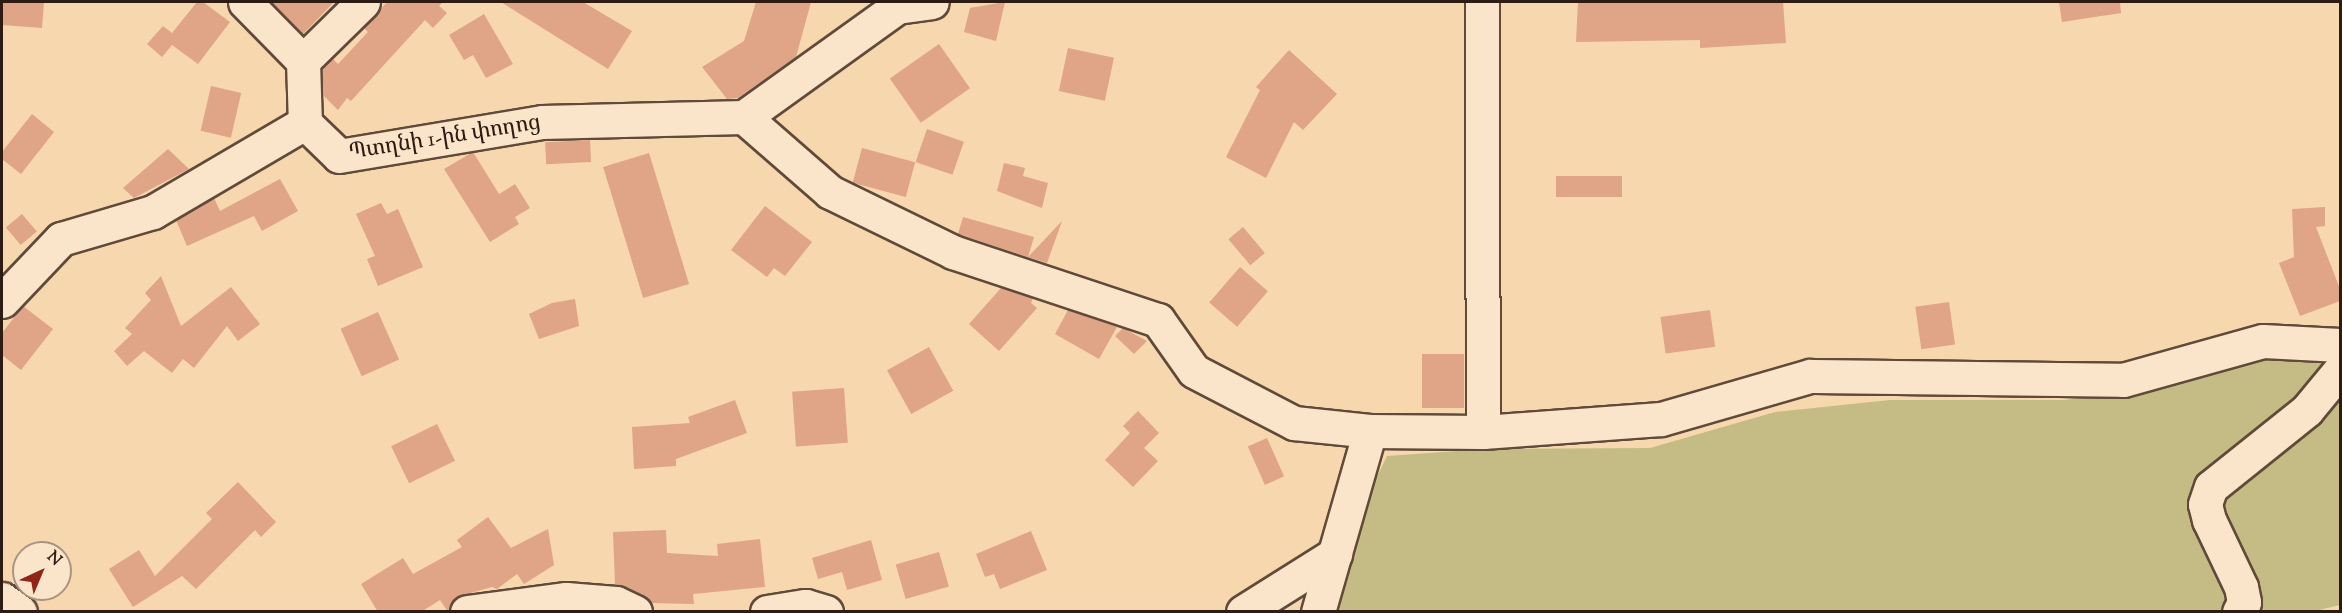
<!DOCTYPE html>
<html>
<head>
<meta charset="utf-8">
<style>
  body { margin:0 }
  #map { position:relative; width:2342px; height:613px; overflow:hidden; background:#f7d7ad; font-family:"Sorts Mill Goudy","Noto Serif Armenian",serif }
  div>[style] { position:absolute }
  [style*='--x'] { left:calc(var(--x)*1px); top:calc(var(--y)*1px); width:calc(var(--w)*1px); rotate:calc(var(--a)*1deg) }
  .green>* { inset:0; background:#c4bc84 }
  .building>* { inset:0; background:#e0a486; transform-origin:0 0 }
  .roads { filter:drop-shadow(2px 0 #604a3a) drop-shadow(-2px 0 #604a3a) drop-shadow(0 2px #604a3a) drop-shadow(0 -2px #604a3a) }
  .minor>* { height:33px; margin:-16.5px; padding:0 16.5px; transform-origin:16.5px; border-radius:16.5px; background:#fae5ca }
  span { translate:-50% -50%; white-space:nowrap; text-align:center; line-height:1.15; -webkit-text-stroke:6px #fae5ca; paint-order:stroke }
  .street-label { font-size:22px; color:#2e1b13 }
  .frame { position:absolute; inset:0; border:3px solid #2e1b13; pointer-events:none }
  .north { position:absolute; left:12px; top:541px; width:60px; height:60px; box-sizing:border-box; background:#fae5ca; border:2px solid #a89481; border-radius:50%; rotate:44deg; font-size:16px; font-weight:700; line-height:24px; text-align:center; color:#2e1b13 }
  .north::after { content:''; display:block; margin:auto; width:21px; height:27px; background:#8f2418; clip-path:polygon(50% 0,100% 100%,50% 72%,0 100%) }
</style>
</head>
<body>
<div id="map">
  <div class="green">
    <i style="clip-path:polygon(2247px 355px,2340px 363px,2340px 605px,2311px 612px,1332px 612px,1352px 528px,1387px 456px,1486px 449px,1650px 448px,1775px 412px,1890px 400px,2065px 400px,2151px 387px)"></i>
  </div>
  <div class="building">
    <i style="clip-path:polygon(2px 2px,44px 2px,42px 28px,2px 25px)"></i>
    <i style="clip-path:polygon(197px 2px,203px 2px,230px 22px,198px 64px,172px 45px,162px 57px,147px 44px,163px 26px,172px 33px)"></i>
    <i style="clip-path:polygon(271px 2px,334px 2px,303px 34px)"></i>
    <i style="clip-path:polygon(387px 2px,443px 2px,439px 6px,447px 13px,433px 28px,425px 20px,351px 101px,347px 98px,338px 110px,323px 95px,322px 71px,333px 59px,338px 64px,368px 32px,364px 28px)"></i>
    <i style="clip-path:polygon(501px 2px,583px 2px,632px 31px,608px 69px)"></i>
    <i style="clip-path:polygon(756px 2px,811px 2px,796px 57px,738px 98px,727px 99px,702px 67px,744px 41px)"></i>
    <i style="clip-path:polygon(1005px 2px,996px 41px,964px 32px,970px 8px)"></i>
    <i style="clip-path:polygon(1578px 2px,1783px 2px,1786px 43px,1700px 48px,1700px 40px,1576px 42px)"></i>
    <i style="clip-path:polygon(2059px 2px,2120px 2px,2121px 13px,2062px 22px)"></i>
    <i style="clip-path:polygon(484px 14px,513px 64px,486px 78px,473px 55px,464px 60px,449px 35px)"></i>
    <i style="left:939px;top:44px;width:54px;height:60px;rotate:55deg"></i>
    <i style="left:1068px;top:48px;width:47px;height:44px;rotate:12deg"></i>
    <i style="clip-path:polygon(1289px 50px,1337px 94px,1303px 130px,1294px 122px,1266px 178px,1226px 157px,1260px 90px,1256px 87px)"></i>
    <i style="left:211px;top:86px;width:31px;height:46px;rotate:13deg"></i>
    <i style="clip-path:polygon(32px 114px,54px 132px,21px 174px,2px 159px,2px 152px)"></i>
    <i style="left:927px;top:129px;width:39px;height:35px;rotate:19deg"></i>
    <i style="left:590px;top:140px;width:22px;height:45px;rotate:87deg"></i>
    <i style="left:862px;top:148px;width:55px;height:36px;rotate:15deg"></i>
    <i style="clip-path:polygon(168px 149px,189px 169px,134px 198px,123px 188px)"></i>
    <i style="clip-path:polygon(473px 152px,499px 194px,515px 184px,530px 208px,515px 217px,519px 224px,490px 242px,444px 169px)"></i>
    <i style="left:649px;top:153px;width:137px;height:48px;rotate:73deg"></i>
    <i style="clip-path:polygon(1004px 163px,1025px 168px,1023px 176px,1048px 183px,1042px 208px,997px 191px)"></i>
    <i style="left:1556px;top:176px;width:66px;height:21px"></i>
    <i style="clip-path:polygon(280px 179px,298px 211px,262px 231px,254px 216px,187px 246px,176px 220px,214px 198px,220px 211px)"></i>
    <i style="clip-path:polygon(381px 203px,387px 214px,398px 209px,423px 267px,378px 286px,367px 259px,375px 256px,356px 214px)"></i>
    <i style="clip-path:polygon(765px 206px,812px 242px,785px 276px,774px 268px,767px 277px,731px 250px)"></i>
    <i style="clip-path:polygon(2325px 207px,2325px 226px,2316px 227px,2340px 289px,2340px 301px,2300px 316px,2279px 263px,2294px 257px,2292px 209px)"></i>
    <i style="left:22px;top:214px;width:23px;height:21px;rotate:50deg"></i>
    <i style="clip-path:polygon(963px 217px,1034px 237px,1028px 257px,958px 234px)"></i>
    <i style="clip-path:polygon(1062px 221px,1047px 263px,1028px 257px)"></i>
    <i style="left:1243px;top:227px;width:34px;height:19px;rotate:50deg"></i>
    <i style="left:1240px;top:267px;width:37px;height:47px;rotate:41deg"></i>
    <i style="clip-path:polygon(161px 276px,181px 326px,231px 287px,260px 324px,238px 341px,227px 326px,194px 368px,183px 359px,172px 373px,144px 351px,127px 366px,114px 351px,132px 334px,125px 328px,151px 300px,145px 293px)"></i>
    <i style="clip-path:polygon(1001px 288px,1033px 298px,1031px 303px,1037px 308px,999px 351px,969px 324px)"></i>
    <i style="clip-path:polygon(575px 299px,579px 326px,539px 339px,529px 314px,552px 303px)"></i>
    <i style="left:1949px;top:302px;width:43px;height:34px;rotate:82deg"></i>
    <i style="clip-path:polygon(23px 306px,53px 329px,21px 370px,2px 355px,2px 333px)"></i>
    <i style="clip-path:polygon(1068px 310px,1117px 327px,1099px 359px,1055px 334px)"></i>
    <i style="left:1710px;top:310px;width:37px;height:50px;rotate:82deg"></i>
    <i style="left:378px;top:312px;width:52px;height:41px;rotate:66deg"></i>
    <i style="clip-path:polygon(1123px 328px,1147px 341px,1134px 354px,1115px 336px)"></i>
    <i style="left:929px;top:347px;width:50px;height:48px;rotate:61deg"></i>
    <i style="left:1464px;top:354px;width:54px;height:42px;rotate:90deg"></i>
    <i style="left:844px;top:388px;width:55px;height:52px;rotate:86deg"></i>
    <i style="clip-path:polygon(735px 400px,747px 433px,676px 459px,676px 466px,634px 469px,632px 427px,690px 423px,688px 417px)"></i>
    <i style="clip-path:polygon(1138px 411px,1159px 433px,1144px 448px,1158px 461px,1133px 487px,1105px 460px,1130px 433px,1123px 426px)"></i>
    <i style="left:437px;top:424px;width:41px;height:51px;rotate:64deg"></i>
    <i style="left:1267px;top:438px;width:42px;height:21px;rotate:66deg"></i>
    <i style="clip-path:polygon(238px 482px,276px 522px,261px 537px,255px 530px,196px 589px,182px 576px,133px 607px,109px 569px,139px 550px,155px 576px,212px 519px,206px 513px)"></i>
    <i style="clip-path:polygon(488px 517px,511px 548px,548px 529px,554px 565px,524px 584px,517px 574px,497px 589px,492px 587px,456px 597px,448px 612px,440px 600px,421px 612px,378px 612px,361px 584px,403px 558px,413px 574px,462px 547px,457px 540px)"></i>
    <i style="clip-path:polygon(666px 530px,667px 553px,718px 556px,717px 544px,760px 539px,765px 587px,693px 594px,694px 604px,651px 603px,643px 595px,615px 584px,613px 532px)"></i>
    <i style="clip-path:polygon(1031px 531px,1047px 570px,1000px 589px,994px 574px,985px 577px,976px 554px)"></i>
    <i style="clip-path:polygon(871px 540px,882px 580px,847px 590px,842px 572px,818px 579px,812px 558px)"></i>
    <i style="left:939px;top:552px;width:36px;height:45px;rotate:74deg"></i>
  </div>
  <div class="roads">
    <div class="minor">
      <i style="--x:245;--y:2;--w:83;--a:45.5"></i>
      <i style="--x:303;--y:61;--w:62;--a:88.2"></i>
      <i style="--x:305;--y:123;--w:47;--a:44.1"></i>
      <i style="--x:339;--y:156;--w:206;--a:-9.5"></i>
      <i style="--x:542;--y:122;--w:202;--a:-1.4"></i>
      <i style="--x:1482;--y:2;--w:430;--a:89.9"></i>
      <i style="--x:303;--y:61;--w:84;--a:-44.5"></i>
      <i style="--x:744;--y:117;--w:114;--a:41.1"></i>
      <i style="--x:830;--y:192;--w:137;--a:26"></i>
      <i style="--x:953;--y:252;--w:216;--a:18.4"></i>
      <i style="--x:1158;--y:320;--w:62;--a:54.8"></i>
      <i style="--x:1194;--y:371;--w:113;--a:27.5"></i>
      <i style="--x:1294;--y:423;--w:76;--a:6"></i>
      <i style="--x:1370;--y:431;--w:113;--a:0.5"></i>
      <i style="--x:1483;--y:432;--w:178;--a:-4.2"></i>
      <i style="--x:1661;--y:419;--w:155;--a:-16.1"></i>
      <i style="--x:1810;--y:376;--w:313;--a:0.7"></i>
      <i style="--x:2123;--y:380;--w:145;--a:-15.6"></i>
      <i style="--x:2263;--y:341;--w:77;--a:3"></i>
      <i style="--x:744;--y:117;--w:188;--a:-35.7"></i>
      <i style="--x:897;--y:7;--w:35;--a:-8"></i>
      <i style="--x:2;--y:301;--w:86;--a:-46.4"></i>
      <i style="--x:61;--y:239;--w:96;--a:-16.4"></i>
      <i style="--x:153;--y:212;--w:176;--a:-30.4"></i>
      <i style="--x:2;--y:599;--w:22;--a:36"></i>
      <i style="--x:467;--y:612;--w:100;--a:-7.5"></i>
      <i style="--x:566;--y:599;--w:50;--a:4.6"></i>
      <i style="--x:616;--y:603;--w:21;--a:25"></i>
      <i style="--x:767;--y:612;--w:39;--a:-9"></i>
      <i style="--x:806;--y:606;--w:21;--a:17"></i>
      <i style="--x:1243;--y:612;--w:109;--a:-32.2"></i>
      <i style="--x:1318;--y:612;--w:188;--a:-74"></i>
      <i style="--x:2239;--y:612;--w:11;--a:-63"></i>
      <i style="--x:2244;--y:602;--w:15;--a:-101"></i>
      <i style="--x:2241;--y:587;--w:74;--a:-115.5"></i>
      <i style="--x:2209;--y:520;--w:16;--a:-104"></i>
      <i style="--x:2205;--y:504;--w:18;--a:-71"></i>
      <i style="--x:2211;--y:487;--w:123;--a:-38.7"></i>
      <i style="--x:2307;--y:410;--w:52;--a:-50.5"></i>
    </div>
  </div>
  <div class="street-label">
    <span style="left:445px;top:139px;rotate:-9deg">Պտղնի 1-ին փողոց</span>
  </div>
  <div class="frame"></div>
  <div class="north">N</div>
</div>
</body>
</html>
